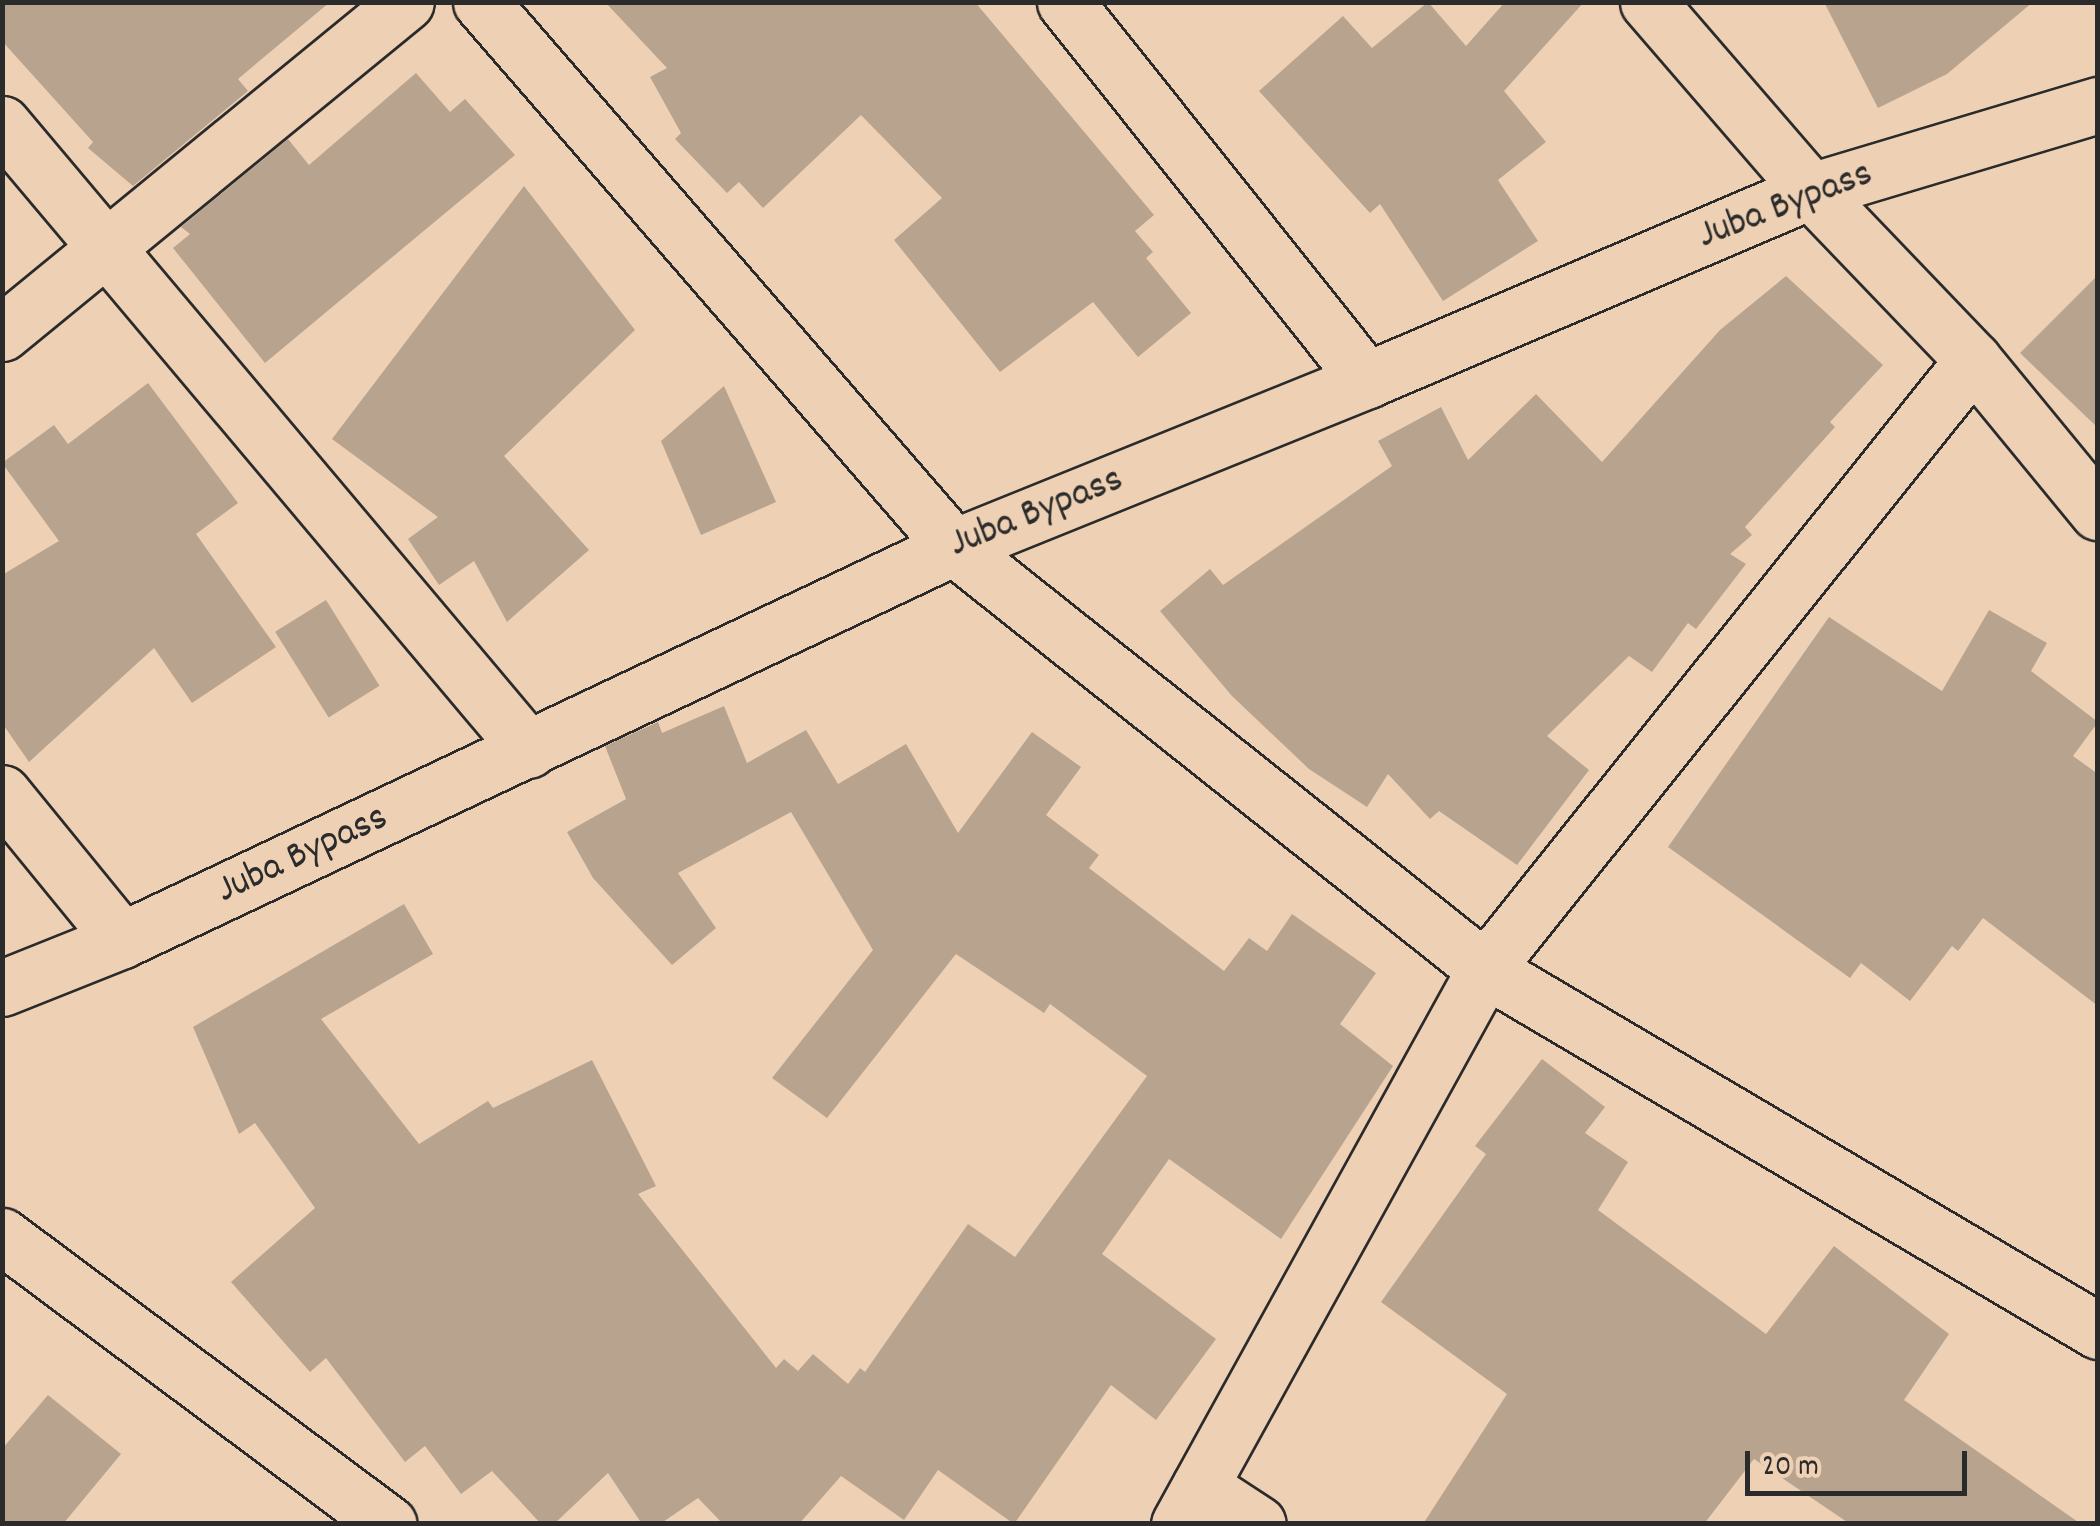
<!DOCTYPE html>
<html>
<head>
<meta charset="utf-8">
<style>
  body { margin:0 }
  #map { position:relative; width:2100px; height:1526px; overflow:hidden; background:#eed1b4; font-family:Dekko,sans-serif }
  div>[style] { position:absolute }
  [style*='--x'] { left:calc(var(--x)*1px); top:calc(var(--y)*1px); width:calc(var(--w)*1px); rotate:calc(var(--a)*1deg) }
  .building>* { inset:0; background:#b8a38f; transform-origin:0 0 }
  .roads { filter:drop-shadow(2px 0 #2b2b2b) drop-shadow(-2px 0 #2b2b2b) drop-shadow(0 2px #2b2b2b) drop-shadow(0 -2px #2b2b2b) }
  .street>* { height:55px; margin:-27.5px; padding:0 27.5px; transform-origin:27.5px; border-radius:27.5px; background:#eed1b4 }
  .secondary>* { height:55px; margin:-27.5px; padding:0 27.5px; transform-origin:27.5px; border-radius:27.5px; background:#eed1b4 }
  span { translate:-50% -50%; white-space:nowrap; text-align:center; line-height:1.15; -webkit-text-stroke:8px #eed1b4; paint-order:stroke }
  .street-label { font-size:40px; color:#2b2b2b }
  .frame { position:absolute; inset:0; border:5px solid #2b2b2b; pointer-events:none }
  .scale { position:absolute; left:1745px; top:1451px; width:222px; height:45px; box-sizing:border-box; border:5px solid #2b2b2b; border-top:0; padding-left:12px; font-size:30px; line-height:35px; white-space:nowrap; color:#2b2b2b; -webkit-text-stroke:8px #eed1b4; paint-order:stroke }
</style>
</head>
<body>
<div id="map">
  <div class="building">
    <i style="clip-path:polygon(2px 2px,330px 2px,238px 79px,248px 91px,133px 186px,88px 148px,93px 142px,2px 41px)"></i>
    <i style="clip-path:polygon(605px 2px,975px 2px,1154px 215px,1135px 231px,1153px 252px,1146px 258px,1191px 313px,1138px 357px,1093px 302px,1000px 372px,894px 240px,942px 198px,861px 115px,763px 208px,739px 182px,727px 193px,675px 139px,681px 133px,650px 77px,667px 68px)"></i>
    <i style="clip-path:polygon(1428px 2px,1466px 46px,1505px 2px,1584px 2px,1504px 91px,1546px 142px,1498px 180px,1538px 241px,1443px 301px,1380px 204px,1370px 213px,1259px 91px,1343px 16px,1372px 48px)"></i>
    <i style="clip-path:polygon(1824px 2px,2033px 2px,1947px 74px,1878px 108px)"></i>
    <i style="clip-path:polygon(416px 73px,450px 112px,465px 99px,515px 155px,265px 363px,173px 248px,190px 234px,181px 227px,288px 139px,309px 165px)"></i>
    <i style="clip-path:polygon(524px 186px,635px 330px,504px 456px,589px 550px,507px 622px,474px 561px,439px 585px,408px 539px,438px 517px,332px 439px)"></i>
    <i style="clip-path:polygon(2098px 275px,2098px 428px,2020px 353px)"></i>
    <i style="clip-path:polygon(1786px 276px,1883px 365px,1830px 422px,1835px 427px,1745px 527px,1752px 535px,1730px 554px,1746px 564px,1696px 629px,1688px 623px,1652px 672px,1629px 656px,1547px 736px,1589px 770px,1517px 865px,1439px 811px,1430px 819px,1388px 774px,1367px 807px,1309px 769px,1232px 696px,1160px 611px,1210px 569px,1223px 585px,1392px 466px,1378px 441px,1441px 407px,1468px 460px,1536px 394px,1602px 462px,1720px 330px)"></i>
    <i style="clip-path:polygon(148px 383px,238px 503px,196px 534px,276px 647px,192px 703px,154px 648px,29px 762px,2px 723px,2px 575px,59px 541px,2px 463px,54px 425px,68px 444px)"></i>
    <i style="clip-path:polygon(724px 386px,776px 502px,701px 535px,661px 441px)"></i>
    <i style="left:326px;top:600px;width:101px;height:60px;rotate:58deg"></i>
    <i style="clip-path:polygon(1989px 610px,2047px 643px,2031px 671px,2098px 722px,2073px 756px,2098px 774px,2098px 1006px,1983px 918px,1958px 951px,1952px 946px,1910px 1001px,1861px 963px,1850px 978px,1668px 847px,1829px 617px,1942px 691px)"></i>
    <i style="clip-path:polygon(724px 706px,747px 763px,806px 730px,838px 784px,906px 744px,958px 833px,1032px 732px,1081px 767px,1046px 815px,1099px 855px,1089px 868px,1224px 971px,1249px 938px,1267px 951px,1292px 914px,1376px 973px,1340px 1024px,1393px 1066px,1281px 1239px,1169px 1159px,1102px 1254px,1216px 1339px,1156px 1420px,1111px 1385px,1014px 1524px,938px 1470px,904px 1520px,841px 1476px,799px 1524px,723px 1524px,698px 1498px,660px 1524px,642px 1524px,608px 1473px,554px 1524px,541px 1524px,492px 1471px,461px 1494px,425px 1446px,405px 1462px,326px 1358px,310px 1372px,231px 1282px,315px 1208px,255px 1123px,239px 1134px,193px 1027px,404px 904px,433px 954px,321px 1019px,419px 1144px,488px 1101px,493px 1108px,592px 1060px,656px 1186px,638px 1194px,776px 1368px,784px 1359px,798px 1371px,813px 1354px,848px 1384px,860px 1368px,865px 1372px,968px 1224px,1015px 1257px,1147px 1076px,1050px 1004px,1044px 1013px,956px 954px,827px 1118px,772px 1078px,873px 950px,791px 812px,678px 873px,716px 928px,672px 965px,593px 878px,567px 832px,626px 799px,605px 746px,658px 722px,662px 733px)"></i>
    <i style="clip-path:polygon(1542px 1059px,1605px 1107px,1585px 1133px,1628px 1162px,1598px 1210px,1766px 1334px,1834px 1246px,1949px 1334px,1904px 1400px,2081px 1524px,1850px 1524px,1754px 1459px,1704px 1524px,1423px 1524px,1507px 1394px,1381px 1302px,1486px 1154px,1475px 1146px)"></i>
    <i style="clip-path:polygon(48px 1395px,121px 1454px,63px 1524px,2px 1524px,2px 1449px)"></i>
  </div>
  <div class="roads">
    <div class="street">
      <i style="--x:481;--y:2;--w:722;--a:49.05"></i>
      <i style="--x:954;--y:547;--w:678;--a:38.48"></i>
      <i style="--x:1485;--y:969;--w:712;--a:30.56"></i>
      <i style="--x:1065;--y:2;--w:484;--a:51.4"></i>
      <i style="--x:1648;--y:2;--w:250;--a:49.2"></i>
      <i style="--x:1811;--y:191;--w:234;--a:46.2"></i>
      <i style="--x:1973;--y:360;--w:197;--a:50.6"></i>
      <i style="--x:2;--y:124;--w:818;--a:49.91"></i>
      <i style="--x:2;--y:333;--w:522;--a:-39.33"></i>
      <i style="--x:2;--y:793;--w:190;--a:50.8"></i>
      <i style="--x:2;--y:1236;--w:482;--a:36.7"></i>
      <i style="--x:1200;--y:1486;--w:69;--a:33.2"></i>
      <i style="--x:1179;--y:1524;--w:634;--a:-61.13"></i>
      <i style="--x:1485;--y:969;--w:780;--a:-51.29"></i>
    </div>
    <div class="secondary">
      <i style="--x:2;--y:988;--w:129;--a:-21.8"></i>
      <i style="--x:122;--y:940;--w:920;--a:-25.28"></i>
      <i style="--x:954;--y:547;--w:445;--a:-22"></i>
      <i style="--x:1367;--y:380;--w:483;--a:-23.1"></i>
      <i style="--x:1811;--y:191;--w:300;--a:-16.7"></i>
    </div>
  </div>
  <div class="street-label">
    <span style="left:1786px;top:207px;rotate:-21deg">Juba Bypass</span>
    <span style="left:1037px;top:514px;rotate:-22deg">Juba Bypass</span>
    <span style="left:303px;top:856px;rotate:-25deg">Juba Bypass</span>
  </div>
  <div class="frame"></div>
  <div class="scale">20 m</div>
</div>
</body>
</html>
